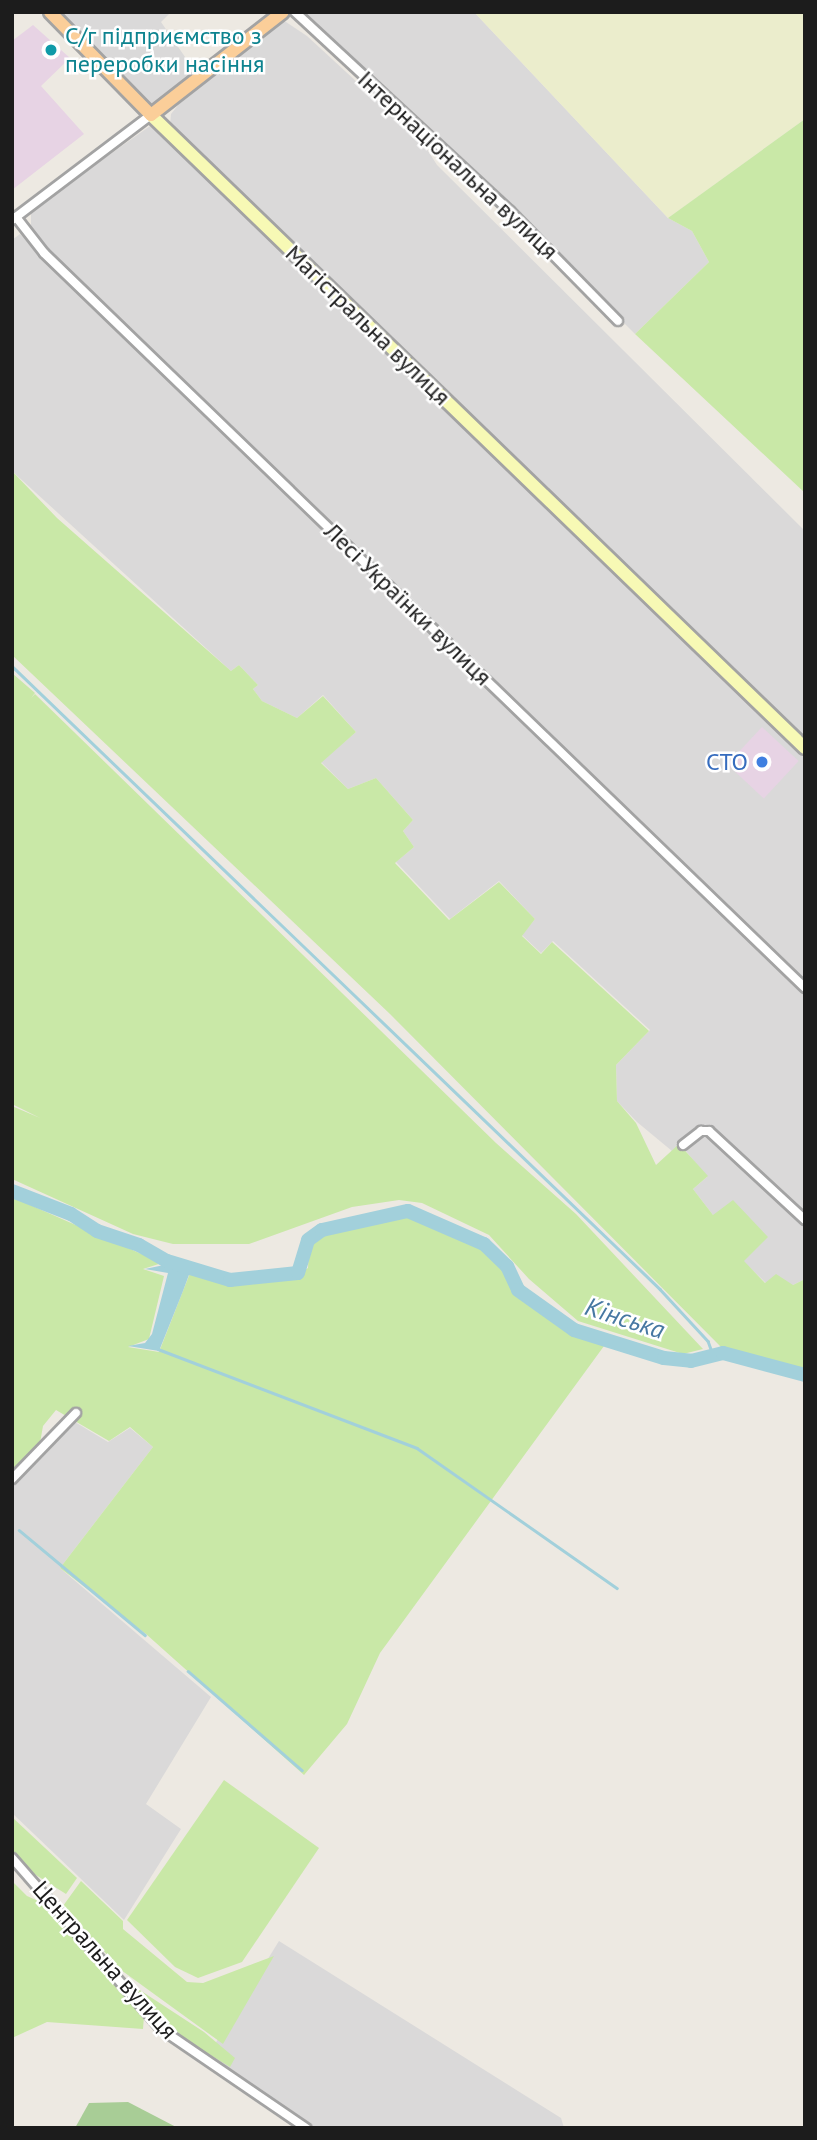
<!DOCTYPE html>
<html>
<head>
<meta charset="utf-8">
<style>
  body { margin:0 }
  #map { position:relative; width:817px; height:2140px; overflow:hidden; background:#ede9e2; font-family:"PT Sans",sans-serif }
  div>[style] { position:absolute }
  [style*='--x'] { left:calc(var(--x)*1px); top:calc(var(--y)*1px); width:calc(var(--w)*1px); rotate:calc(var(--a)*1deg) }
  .residential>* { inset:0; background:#dad9d9 }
  .industrial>* { inset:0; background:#e7d3e4; transform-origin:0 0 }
  .farmland>* { inset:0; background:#ebedcc }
  .grass>* { inset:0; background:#c9e8a7 }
  .forest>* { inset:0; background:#a8cd96 }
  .water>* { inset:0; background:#a2d0db }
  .stream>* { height:2.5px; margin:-1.25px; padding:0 1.25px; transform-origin:1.25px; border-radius:1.25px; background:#a2d0db }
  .river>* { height:14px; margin:-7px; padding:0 7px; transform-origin:7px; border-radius:7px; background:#a2d0db }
  .roads { filter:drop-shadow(2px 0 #a3a3a3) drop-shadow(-2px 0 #a3a3a3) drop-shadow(0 2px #a3a3a3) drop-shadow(0 -2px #a3a3a3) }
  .minor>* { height:8px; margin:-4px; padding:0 4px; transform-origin:4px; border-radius:4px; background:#fff }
  .secondary>* { height:12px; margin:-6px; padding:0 6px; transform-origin:6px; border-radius:6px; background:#f7f9b5 }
  .primary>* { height:12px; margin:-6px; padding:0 6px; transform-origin:6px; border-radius:6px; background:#fbce99 }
  .dots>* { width:19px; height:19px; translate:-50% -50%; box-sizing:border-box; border:4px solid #fff; border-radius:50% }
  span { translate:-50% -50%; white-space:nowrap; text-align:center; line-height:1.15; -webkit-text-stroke:5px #fff; paint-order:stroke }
  .culture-label { font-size:24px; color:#0d838f }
  .left { translate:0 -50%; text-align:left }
  .street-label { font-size:24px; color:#1c1c1c }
  .shop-label { font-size:24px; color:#366cbe }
  .right { translate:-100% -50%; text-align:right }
  .water-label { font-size:26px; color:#4778a2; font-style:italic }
  .frame { position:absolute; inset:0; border:14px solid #1c1c1c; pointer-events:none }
</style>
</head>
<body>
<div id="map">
  <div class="residential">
    <i style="clip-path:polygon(58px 12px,171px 12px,161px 22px,194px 70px,192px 75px,154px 105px,149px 104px)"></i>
    <i style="clip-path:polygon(306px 12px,474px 12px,668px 218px,692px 231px,709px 262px,635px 334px,511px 210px,307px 20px)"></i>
    <i style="clip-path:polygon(283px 20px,307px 36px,423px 143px,437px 165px,805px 531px,805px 741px,170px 125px,171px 114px,179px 104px)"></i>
    <i style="clip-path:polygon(150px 126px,326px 289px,805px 758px,805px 982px,31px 234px,31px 210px)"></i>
    <i style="clip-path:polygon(20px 234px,805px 993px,805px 1215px,708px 1125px,698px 1128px,672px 1151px,637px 1122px,617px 1101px,616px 1065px,650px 1030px,553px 941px,541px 953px,522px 935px,535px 919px,499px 881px,450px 919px,396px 862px,414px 847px,403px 831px,413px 820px,376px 778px,348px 789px,321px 762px,356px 732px,323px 695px,297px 718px,262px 701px,253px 689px,258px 685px,239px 665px,231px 671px,12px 471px,12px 240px)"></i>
    <i style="clip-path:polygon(711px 1136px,805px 1226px,805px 1279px,793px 1285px,766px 1283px,743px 1261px,767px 1237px,713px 1215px,693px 1189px,707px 1177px,685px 1150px,700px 1137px)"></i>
    <i style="clip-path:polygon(65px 1416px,108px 1442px,130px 1428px,153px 1447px,60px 1568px,211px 1697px,146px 1804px,181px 1829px,124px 1920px,12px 1813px,12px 1476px)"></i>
    <i style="clip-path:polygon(279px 1941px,561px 2118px,564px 2128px,309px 2128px,205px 2060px)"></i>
  </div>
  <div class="industrial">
    <i style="clip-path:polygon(33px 25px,70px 58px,41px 86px,84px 134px,12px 190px,12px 41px)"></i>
    <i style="left:762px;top:727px;width:50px;height:51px;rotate:43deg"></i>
  </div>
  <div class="farmland">
    <i style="clip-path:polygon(474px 12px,805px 12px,805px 119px,668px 218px)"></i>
  </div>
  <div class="grass">
    <i style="clip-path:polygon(805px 119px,805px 493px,635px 334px,709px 262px,692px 231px,668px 218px)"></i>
    <i style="clip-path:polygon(12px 471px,57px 518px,231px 671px,239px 665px,258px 685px,253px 689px,262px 701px,297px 718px,323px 696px,356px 732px,321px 763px,348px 789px,376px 778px,413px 820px,403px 831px,414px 847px,395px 863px,449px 920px,499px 882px,535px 919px,522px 936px,541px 954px,552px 942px,649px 1031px,616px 1065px,617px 1101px,636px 1123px,656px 1165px,679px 1144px,708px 1176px,693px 1189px,713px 1215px,733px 1200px,768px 1237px,744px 1261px,765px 1283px,776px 1274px,793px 1285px,805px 1279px,805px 1371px,721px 1347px,390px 1014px,12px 655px)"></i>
    <i style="clip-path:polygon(12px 673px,35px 693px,31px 698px,35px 694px,496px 1143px,576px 1214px,703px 1349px,683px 1354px,578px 1321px,529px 1279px,489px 1235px,422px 1203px,399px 1200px,352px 1207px,249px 1244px,173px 1244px,133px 1234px,12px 1179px,12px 1106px,40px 1118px,12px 1104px)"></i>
    <i style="clip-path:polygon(12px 1197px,162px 1263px,143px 1269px,164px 1276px,149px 1339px,128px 1347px,159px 1352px,192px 1268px,226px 1281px,290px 1279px,308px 1268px,309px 1243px,317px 1236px,408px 1214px,456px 1239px,478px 1244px,503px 1269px,512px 1291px,556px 1324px,604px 1346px,380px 1653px,347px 1724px,304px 1775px,146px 1634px,60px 1568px,153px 1447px,130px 1427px,109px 1441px,56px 1410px,43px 1426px,40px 1443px,12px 1471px)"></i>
    <i style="clip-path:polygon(224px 1780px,319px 1848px,242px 1962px,198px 1978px,175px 1967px,127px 1920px)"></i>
    <i style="clip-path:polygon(12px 1817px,77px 1878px,66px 1894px,28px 1870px,12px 1854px)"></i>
    <i style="clip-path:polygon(12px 1881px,27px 1896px,45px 1904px,78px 1939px,144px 2016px,143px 2029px,47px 2022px,12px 2038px)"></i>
    <i style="clip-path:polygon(81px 1881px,123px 1921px,123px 1929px,187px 1982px,203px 1983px,274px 1956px,223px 2044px,121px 1970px,63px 1906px)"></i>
    <i style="clip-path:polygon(129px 1983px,204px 2032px,235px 2058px,230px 2067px,163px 2026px)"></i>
  </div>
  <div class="forest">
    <i style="clip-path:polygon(128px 2102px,178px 2128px,75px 2128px,89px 2103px)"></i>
  </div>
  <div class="water">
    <i style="clip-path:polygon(164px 1256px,193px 1264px,183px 1291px,159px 1351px,128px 1346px,145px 1343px,152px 1334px,168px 1273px,145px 1269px,164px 1265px)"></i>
  </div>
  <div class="stream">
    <i style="--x:12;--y:666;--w:899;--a:43.87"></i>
    <i style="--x:660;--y:1289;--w:71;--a:47.3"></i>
    <i style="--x:708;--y:1341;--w:12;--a:70"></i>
    <i style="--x:158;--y:1349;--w:277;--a:20.9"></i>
    <i style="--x:417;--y:1448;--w:244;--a:35"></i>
    <i style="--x:19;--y:1530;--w:164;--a:39.8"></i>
    <i style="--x:188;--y:1671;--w:151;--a:41"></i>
  </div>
  <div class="river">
    <i style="--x:12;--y:1191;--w:63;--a:21.3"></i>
    <i style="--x:71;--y:1214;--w:31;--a:33"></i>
    <i style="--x:97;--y:1231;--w:44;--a:18.4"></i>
    <i style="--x:139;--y:1245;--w:32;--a:30"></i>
    <i style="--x:167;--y:1261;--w:66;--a:16.8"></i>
    <i style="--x:230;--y:1280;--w:68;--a:-5.9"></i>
    <i style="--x:298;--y:1273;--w:34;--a:-73"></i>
    <i style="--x:308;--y:1240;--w:17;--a:-36"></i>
    <i style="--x:322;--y:1230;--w:88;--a:-12.5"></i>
    <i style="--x:408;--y:1211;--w:83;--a:23.5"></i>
    <i style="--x:484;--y:1244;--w:32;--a:44"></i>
    <i style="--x:507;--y:1266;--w:26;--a:65"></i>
    <i style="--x:518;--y:1290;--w:69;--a:35.5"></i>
    <i style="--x:574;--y:1330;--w:94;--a:17.3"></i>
    <i style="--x:664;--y:1358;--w:27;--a:6"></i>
    <i style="--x:691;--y:1361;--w:33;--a:-14"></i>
    <i style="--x:723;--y:1353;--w:85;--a:15"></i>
  </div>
  <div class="roads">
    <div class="minor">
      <i style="--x:295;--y:12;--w:293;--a:42.8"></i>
      <i style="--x:510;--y:211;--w:154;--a:45.5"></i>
      <i style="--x:16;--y:217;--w:46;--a:52.1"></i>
      <i style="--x:44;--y:253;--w:1058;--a:44"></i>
      <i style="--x:12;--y:220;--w:174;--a:-37.1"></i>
      <i style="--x:683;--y:1145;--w:23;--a:-38"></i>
      <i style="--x:701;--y:1131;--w:8;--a:0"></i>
      <i style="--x:709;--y:1131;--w:131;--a:42.8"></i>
      <i style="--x:12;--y:1479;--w:92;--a:-45.9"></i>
      <i style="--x:12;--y:1858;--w:227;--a:48.9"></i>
      <i style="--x:161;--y:2029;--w:176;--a:34.3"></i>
    </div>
    <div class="secondary">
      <i style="--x:151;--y:115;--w:910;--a:44.07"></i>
    </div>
    <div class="primary">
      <i style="--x:50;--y:12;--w:144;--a:45.6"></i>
      <i style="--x:151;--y:115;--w:167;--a:-38"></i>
    </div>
  </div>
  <div class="dots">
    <i style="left:51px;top:50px;background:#0f9aa8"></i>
    <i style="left:762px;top:762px;background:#3f7fe0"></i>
  </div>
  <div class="culture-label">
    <span class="left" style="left:65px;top:50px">С/г підприємство з<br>переробки насіння</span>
  </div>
  <div class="street-label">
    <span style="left:458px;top:165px;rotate:43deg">Інтернаціональна вулиця</span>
    <span style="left:368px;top:325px;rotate:44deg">Магістральна вулиця</span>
    <span style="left:408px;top:604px;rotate:44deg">Лесі Українки вулиця</span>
    <span style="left:105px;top:1960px;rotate:48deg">Центральна вулиця</span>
  </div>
  <div class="shop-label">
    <span class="right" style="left:748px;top:762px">СТО</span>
  </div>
  <div class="water-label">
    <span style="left:625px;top:1318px;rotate:18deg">Кінська</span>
  </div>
  <div class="frame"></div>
</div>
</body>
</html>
